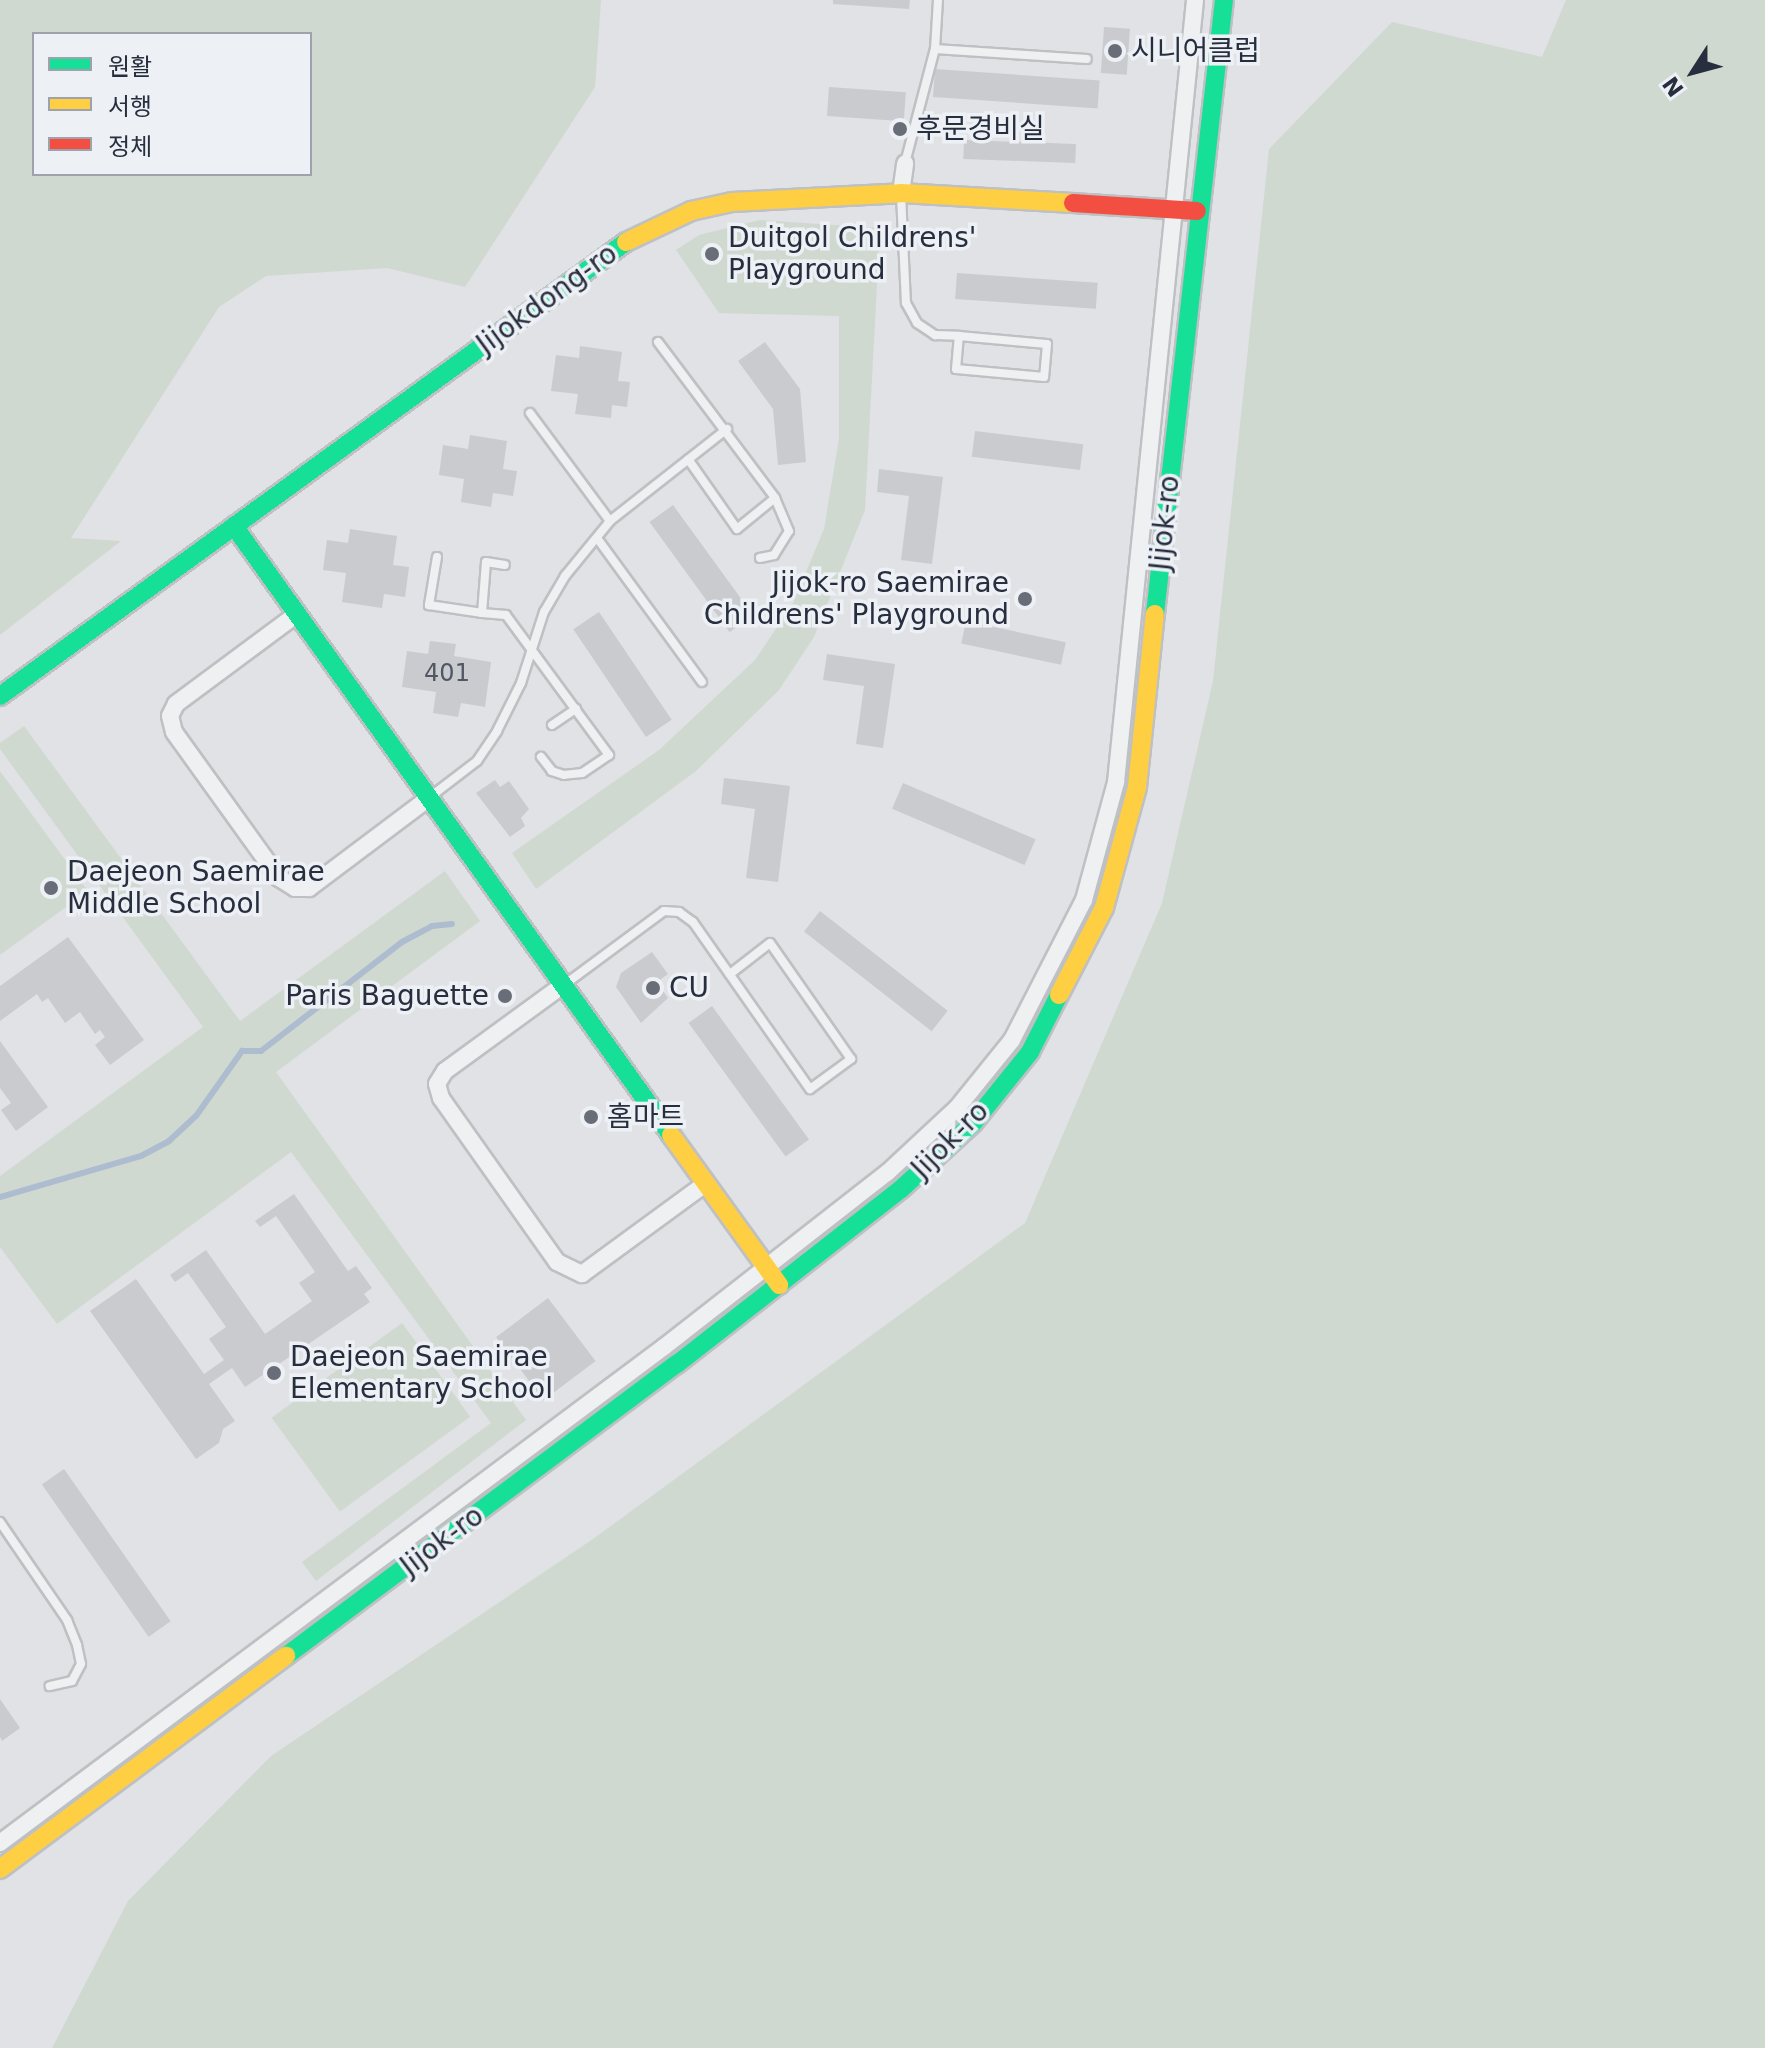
<!DOCTYPE html>
<html>
<head>
<meta charset="utf-8">
<style>
  body { margin:0 }
  #map { position:relative; width:1765px; height:2048px; overflow:hidden; background:#e0e2e5; font-family:"DejaVu Sans","Noto Sans KR",sans-serif }
  div>[style] { position:absolute }
  [style*='--x'] { left:calc(var(--x)*1px); top:calc(var(--y)*1px); width:calc(var(--w)*1px); rotate:calc(var(--a)*1deg) }
  .green>* { inset:0; background:#d0d9d0; transform-origin:0 0 }
  .stream>* { height:6px; margin:-3px; padding:0 3px; transform-origin:3px; border-radius:3px; background:#aebcd0 }
  .building>* { inset:0; background:#cacbcf; transform-origin:0 0 }
  .roads { filter:drop-shadow(2px 0 #bec0c3) drop-shadow(-2px 0 #bec0c3) drop-shadow(0 2px #bec0c3) drop-shadow(0 -2px #bec0c3) }
  .lane>* { height:8px; margin:-4px; padding:0 4px; transform-origin:4px; border-radius:4px; background:#eff0f2 }
  .street>* { height:16px; margin:-8px; padding:0 8px; transform-origin:8px; border-radius:8px; background:#eff0f2 }
  .fast>* { height:18px; margin:-9px; padding:0 9px; transform-origin:9px; border-radius:9px; background:#16e098 }
  .slow>* { height:18px; margin:-9px; padding:0 9px; transform-origin:9px; border-radius:9px; background:#ffcf43 }
  .jam>* { height:18px; margin:-9px; padding:0 9px; transform-origin:9px; border-radius:9px; background:#f24e42 }
  .dots>* { width:22px; height:22px; translate:-50% -50%; box-sizing:border-box; border:4px solid #edf0f5; border-radius:50% }
  span { translate:-50% -50%; white-space:nowrap; text-align:center; line-height:1.15; -webkit-text-stroke:7px #edf0f5; paint-order:stroke }
  .number-label { font-size:24px; color:#505663 }
  .number-label span { -webkit-text-stroke-width:0 }
  .poi-label { font-size:28px; color:#272e3e }
  .left { translate:0 -50%; text-align:left }
  .right { translate:-100% -50%; text-align:right }
  .street-label { font-size:28px; color:#272e3e }
  .legend { position:absolute; left:32px; top:32px; width:280px; height:144px; box-sizing:border-box; background:#edf0f5; border:2px solid #9ea2ac; margin:0; padding:10px 14px; list-style:none; font-size:24px; color:#272e3e }
  .legend li { display:flex; align-items:center; gap:16px; height:40px }
  .legend b { width:40px; border:2px solid #9ea2ac }
  .north { position:absolute; left:1653px; top:32px; width:80px; height:80px; -webkit-text-stroke:6px #edf0f5; paint-order:stroke; rotate:234deg; font-size:22px; font-weight:700; line-height:32px; text-align:center; color:#272e3e }
  .north::after { content:''; display:block; margin:auto; width:28px; height:36px; background:#272e3e; clip-path:polygon(50% 0,100% 100%,50% 72%,0 100%) }
</style>
</head>
<body>
<div id="map">
  <div class="green">
    <i style="clip-path:polygon(evenodd,0 0,601px 0,595px 87px,465px 287px,387px 268px,266px 276px,219px 307px,71px 538px,121px 541px,0 635px,0 0,34px 34px,310px 34px,310px 174px,34px 174px,34px 34px)"></i>
    <i style="clip-path:polygon(1566px 0,1765px 0,1765px 2048px,52px 2048px,128px 1901px,271px 1756px,593px 1539px,1025px 1223px,1162px 903px,1213px 681px,1269px 149px,1392px 22px,1542px 57px)"></i>
    <i style="clip-path:polygon(760px 220px,880px 228px,865px 510px,814px 637px,779px 690px,696px 771px,536px 889px,512px 853px,659px 750px,755px 660px,793px 603px,824px 529px,839px 439px,839px 316px,719px 313px,676px 250px,699px 235px)"></i>
    <i style="clip-path:polygon(24px 726px,240px 1021px,445px 871px,480px 921px,276px 1072px,526px 1420px,316px 1581px,302px 1562px,491px 1423px,291px 1152px,57px 1324px,0 1247px,0 1176px,203px 1027px,0 749px,0 743px)"></i>
    <i style="clip-path:polygon(0 771px,88px 891px,0 955px)"></i>
    <i style="left:402px;top:1323px;width:116px;height:161px;rotate:54deg"></i>
  </div>
  <div class="stream">
    <i style="--x:0;--y:1197;--w:147;--a:-16.2"></i>
    <i style="--x:141;--y:1156;--w:32;--a:-28"></i>
    <i style="--x:169;--y:1141;--w:37;--a:-43"></i>
    <i style="--x:196;--y:1116;--w:80;--a:-54.7"></i>
    <i style="--x:242;--y:1051;--w:19;--a:0"></i>
    <i style="--x:261;--y:1051;--w:178;--a:-37.7"></i>
    <i style="--x:402;--y:942;--w:34;--a:-28"></i>
    <i style="--x:432;--y:926;--w:20;--a:-6"></i>
  </div>
  <div class="building">
    <i style="clip-path:polygon(833px 0,910px 0,909px 9px,833px 4px)"></i>
    <i style="left:1104px;top:27px;width:26px;height:46px;rotate:4deg"></i>
    <i style="left:935px;top:69px;width:165px;height:28px;rotate:4deg"></i>
    <i style="left:829px;top:87px;width:77px;height:29px;rotate:4deg"></i>
    <i style="left:892px;top:122px;width:18px;height:13px;rotate:3deg"></i>
    <i style="left:964px;top:140px;width:112px;height:19px;rotate:2deg"></i>
    <i style="left:957px;top:273px;width:141px;height:26px;rotate:4deg"></i>
    <i style="clip-path:polygon(765px 342px,800px 389px,806px 462px,778px 465px,773px 409px,738px 361px)"></i>
    <i style="clip-path:polygon(580px 346px,622px 352px,618px 381px,630px 382px,627px 407px,612px 405px,611px 418px,575px 414px,578px 394px,551px 391px,556px 355px,579px 358px)"></i>
    <i style="left:975px;top:431px;width:109px;height:26px;rotate:7deg"></i>
    <i style="clip-path:polygon(470px 435px,507px 441px,503px 469px,517px 471px,513px 496px,493px 493px,491px 507px,461px 502px,464px 479px,439px 475px,443px 445px,468px 449px)"></i>
    <i style="clip-path:polygon(879px 469px,943px 477px,932px 564px,901px 560px,909px 496px,877px 492px)"></i>
    <i style="left:673px;top:505px;width:136px;height:29px;rotate:54deg"></i>
    <i style="clip-path:polygon(350px 529px,397px 536px,393px 565px,409px 567px,405px 597px,384px 594px,382px 608px,342px 602px,346px 573px,323px 570px,327px 540px,348px 543px)"></i>
    <i style="left:599px;top:612px;width:130px;height:31px;rotate:56deg"></i>
    <i style="left:966px;top:621px;width:102px;height:23px;rotate:12deg"></i>
    <i style="clip-path:polygon(430px 641px,456px 644px,454px 656px,491px 662px,485px 707px,461px 703px,458px 717px,433px 713px,436px 692px,402px 687px,407px 651px,428px 654px)"></i>
    <i style="clip-path:polygon(827px 654px,895px 664px,883px 748px,856px 744px,864px 686px,823px 680px)"></i>
    <i style="clip-path:polygon(724px 778px,790px 786px,778px 882px,746px 878px,755px 809px,721px 804px)"></i>
    <i style="clip-path:polygon(495px 780px,500px 787px,509px 781px,529px 809px,521px 818px,525px 826px,510px 837px,476px 793px)"></i>
    <i style="left:903px;top:783px;width:144px;height:28px;rotate:23deg"></i>
    <i style="left:820px;top:911px;width:162px;height:26px;rotate:38deg"></i>
    <i style="clip-path:polygon(68px 937px,144px 1040px,110px 1065px,95px 1045px,105px 1037px,100px 1030px,95px 1034px,80px 1012px,65px 1023px,48px 998px,42px 1002px,37px 994px,0 1021px,0 986px)"></i>
    <i style="clip-path:polygon(652px 952px,668px 974px,657px 982px,668px 998px,641px 1023px,616px 987px,621px 973px)"></i>
    <i style="left:712px;top:1006px;width:165px;height:29px;rotate:54deg"></i>
    <i style="clip-path:polygon(0 1041px,48px 1107px,16px 1131px,1px 1110px,11px 1103px,0 1088px)"></i>
    <i style="clip-path:polygon(294px 1194px,348px 1271px,356px 1266px,372px 1288px,364px 1294px,370px 1302px,245px 1387px,232px 1368px,209px 1384px,235px 1421px,223px 1429px,219px 1443px,196px 1459px,90px 1311px,136px 1279px,204px 1374px,224px 1360px,209px 1339px,226px 1327px,188px 1273px,175px 1282px,170px 1275px,206px 1250px,265px 1334px,312px 1301px,299px 1283px,315px 1272px,276px 1216px,260px 1227px,255px 1221px)"></i>
    <i style="left:548px;top:1298px;width:79px;height:65px;rotate:53deg"></i>
    <i style="left:64px;top:1469px;width:186px;height:27px;rotate:55deg"></i>
    <i style="clip-path:polygon(0 1699px,20px 1728px,2px 1741px,0 1737px)"></i>
  </div>
  <div class="roads">
    <div class="lane">
      <i style="--x:935;--y:49;--w:152;--a:3.8"></i>
      <i style="--x:905;--y:163;--w:118;--a:-75.3"></i>
      <i style="--x:935;--y:49;--w:49;--a:-86.5"></i>
      <i style="--x:901;--y:194;--w:109;--a:87.4"></i>
      <i style="--x:906;--y:303;--w:23;--a:61"></i>
      <i style="--x:917;--y:323;--w:22;--a:34"></i>
      <i style="--x:935;--y:335;--w:24;--a:2"></i>
      <i style="--x:959;--y:336;--w:88;--a:5.2"></i>
      <i style="--x:1047;--y:344;--w:33;--a:95"></i>
      <i style="--x:1044;--y:377;--w:88;--a:-174.8"></i>
      <i style="--x:956;--y:369;--w:33;--a:-85"></i>
      <i style="--x:658;--y:342;--w:195;--a:53.1"></i>
      <i style="--x:775;--y:498;--w:49;--a:140.8"></i>
      <i style="--x:737;--y:529;--w:85;--a:-125"></i>
      <i style="--x:530;--y:413;--w:134;--a:53.5"></i>
      <i style="--x:597;--y:538;--w:178;--a:53.9"></i>
      <i style="--x:437;--y:557;--w:49;--a:99.5"></i>
      <i style="--x:429;--y:605;--w:54;--a:8.6"></i>
      <i style="--x:482;--y:613;--w:51;--a:-85.5"></i>
      <i style="--x:486;--y:562;--w:19;--a:9"></i>
      <i style="--x:760;--y:558;--w:14;--a:-12"></i>
      <i style="--x:774;--y:555;--w:28;--a:-58"></i>
      <i style="--x:789;--y:531;--w:36;--a:-113"></i>
      <i style="--x:482;--y:613;--w:24;--a:5"></i>
      <i style="--x:506;--y:615;--w:174;--a:53.7"></i>
      <i style="--x:609;--y:755;--w:32;--a:146"></i>
      <i style="--x:582;--y:773;--w:18;--a:174"></i>
      <i style="--x:564;--y:775;--w:13;--a:-162"></i>
      <i style="--x:552;--y:771;--w:18;--a:-128"></i>
      <i style="--x:552;--y:725;--w:29;--a:-34"></i>
      <i style="--x:430;--y:797;--w:59;--a:-37.5"></i>
      <i style="--x:477;--y:761;--w:36;--a:-56"></i>
      <i style="--x:497;--y:731;--w:54;--a:-63.4"></i>
      <i style="--x:521;--y:683;--w:75;--a:-72.1"></i>
      <i style="--x:544;--y:612;--w:42;--a:-59.7"></i>
      <i style="--x:565;--y:576;--w:71;--a:-50.7"></i>
      <i style="--x:610;--y:521;--w:149;--a:-38.2"></i>
      <i style="--x:564;--y:985;--w:124;--a:-36.5"></i>
      <i style="--x:664;--y:911;--w:15;--a:4"></i>
      <i style="--x:679;--y:912;--w:17;--a:36"></i>
      <i style="--x:693;--y:922;--w:204;--a:55"></i>
      <i style="--x:810;--y:1089;--w:51;--a:-36.2"></i>
      <i style="--x:851;--y:1059;--w:141;--a:-124.9"></i>
      <i style="--x:770;--y:943;--w:51;--a:142.2"></i>
      <i style="--x:0;--y:1522;--w:119;--a:55.6"></i>
      <i style="--x:67;--y:1620;--w:27;--a:68"></i>
      <i style="--x:77;--y:1645;--w:19;--a:78"></i>
      <i style="--x:81;--y:1664;--w:19;--a:118"></i>
      <i style="--x:72;--y:1681;--w:23;--a:167"></i>
    </div>
    <div class="street">
      <i style="--x:901;--y:193;--w:30;--a:-82"></i>
      <i style="--x:297;--y:614;--w:151;--a:143.4"></i>
      <i style="--x:176;--y:704;--w:13;--a:117"></i>
      <i style="--x:170;--y:716;--w:16;--a:76"></i>
      <i style="--x:174;--y:732;--w:180;--a:54.3"></i>
      <i style="--x:279;--y:878;--w:19;--a:32"></i>
      <i style="--x:295;--y:888;--w:14;--a:0"></i>
      <i style="--x:309;--y:888;--w:150;--a:-36.9"></i>
      <i style="--x:563;--y:985;--w:146;--a:143.9"></i>
      <i style="--x:445;--y:1071;--w:15;--a:122"></i>
      <i style="--x:437;--y:1084;--w:15;--a:74"></i>
      <i style="--x:441;--y:1098;--w:201;--a:54.7"></i>
      <i style="--x:557;--y:1262;--w:28;--a:26"></i>
      <i style="--x:582;--y:1274;--w:152;--a:-36.2"></i>
      <i style="--x:0;--y:1843;--w:829;--a:-36.76"></i>
      <i style="--x:664;--y:1347;--w:283;--a:-38"></i>
      <i style="--x:887;--y:1173;--w:96;--a:-42.9"></i>
      <i style="--x:957;--y:1108;--w:87;--a:-51"></i>
      <i style="--x:1012;--y:1040;--w:157;--a:-62.8"></i>
      <i style="--x:1084;--y:900;--w:122;--a:-74.8"></i>
      <i style="--x:1116;--y:782;--w:786;--a:-84.23"></i>
    </div>
    <div class="fast">
      <i style="--x:234;--y:526;--w:750;--a:54.34"></i>
      <i style="--x:1155;--y:614;--w:618;--a:-83.59"></i>
      <i style="--x:0;--y:696;--w:773;--a:-35.95"></i>
      <i style="--x:286;--y:1656;--w:488;--a:-36.8"></i>
      <i style="--x:677;--y:1364;--w:284;--a:-38"></i>
      <i style="--x:901;--y:1189;--w:98;--a:-42.5"></i>
      <i style="--x:973;--y:1123;--w:91;--a:-51.2"></i>
      <i style="--x:1030;--y:1052;--w:64;--a:-63"></i>
    </div>
    <div class="slow">
      <i style="--x:626;--y:242;--w:72;--a:-25.5"></i>
      <i style="--x:691;--y:211;--w:42;--a:-12.4"></i>
      <i style="--x:732;--y:202;--w:169;--a:-3"></i>
      <i style="--x:901;--y:193;--w:172;--a:3.3"></i>
      <i style="--x:1059;--y:995;--w:98;--a:-62.7"></i>
      <i style="--x:1104;--y:908;--w:125;--a:-74.7"></i>
      <i style="--x:1137;--y:787;--w:174;--a:-84.1"></i>
      <i style="--x:671;--y:1135;--w:185;--a:54.2"></i>
      <i style="--x:0;--y:1869;--w:357;--a:-36.7"></i>
    </div>
    <div class="jam">
      <i style="--x:1073;--y:203;--w:124;--a:3.7"></i>
    </div>
  </div>
  <div class="dots">
    <i style="left:1115px;top:51px;background:#686d78"></i>
    <i style="left:900px;top:129px;background:#686d78"></i>
    <i style="left:712px;top:254px;background:#686d78"></i>
    <i style="left:1025px;top:599px;background:#686d78"></i>
    <i style="left:51px;top:888px;background:#686d78"></i>
    <i style="left:653px;top:988px;background:#686d78"></i>
    <i style="left:505px;top:996px;background:#686d78"></i>
    <i style="left:591px;top:1117px;background:#686d78"></i>
    <i style="left:274px;top:1373px;background:#686d78"></i>
  </div>
  <div class="number-label">
    <span style="left:447px;top:674px">401</span>
  </div>
  <div class="poi-label">
    <span class="left" style="left:1131px;top:51px">시니어클럽</span>
    <span class="left" style="left:916px;top:129px">후문경비실</span>
    <span class="left" style="left:728px;top:254px">Duitgol Childrens'<br>Playground</span>
    <span class="right" style="left:1009px;top:599px">Jijok-ro Saemirae<br>Childrens' Playground</span>
    <span class="left" style="left:67px;top:888px">Daejeon Saemirae<br>Middle School</span>
    <span class="left" style="left:669px;top:988px">CU</span>
    <span class="right" style="left:489px;top:996px">Paris Baguette</span>
    <span class="left" style="left:607px;top:1117px">홈마트</span>
    <span class="left" style="left:290px;top:1373px">Daejeon Saemirae<br>Elementary School</span>
  </div>
  <div class="street-label">
    <span style="left:547px;top:299px;rotate:-36deg">Jijokdong-ro</span>
    <span style="left:1165px;top:523px;rotate:-84deg">Jijok-ro</span>
    <span style="left:950px;top:1140px;rotate:-45deg">Jijok-ro</span>
    <span style="left:442px;top:1541px;rotate:-37deg">Jijok-ro</span>
  </div>
  <ul class="legend">
  <li><b style="height:10px;background:#16e098"></b>원활</li>
  <li><b style="height:10px;background:#ffcf43"></b>서행</li>
  <li><b style="height:10px;background:#f24e42"></b>정체</li>
  </ul>
  <div class="north">N</div>
</div>
</body>
</html>
